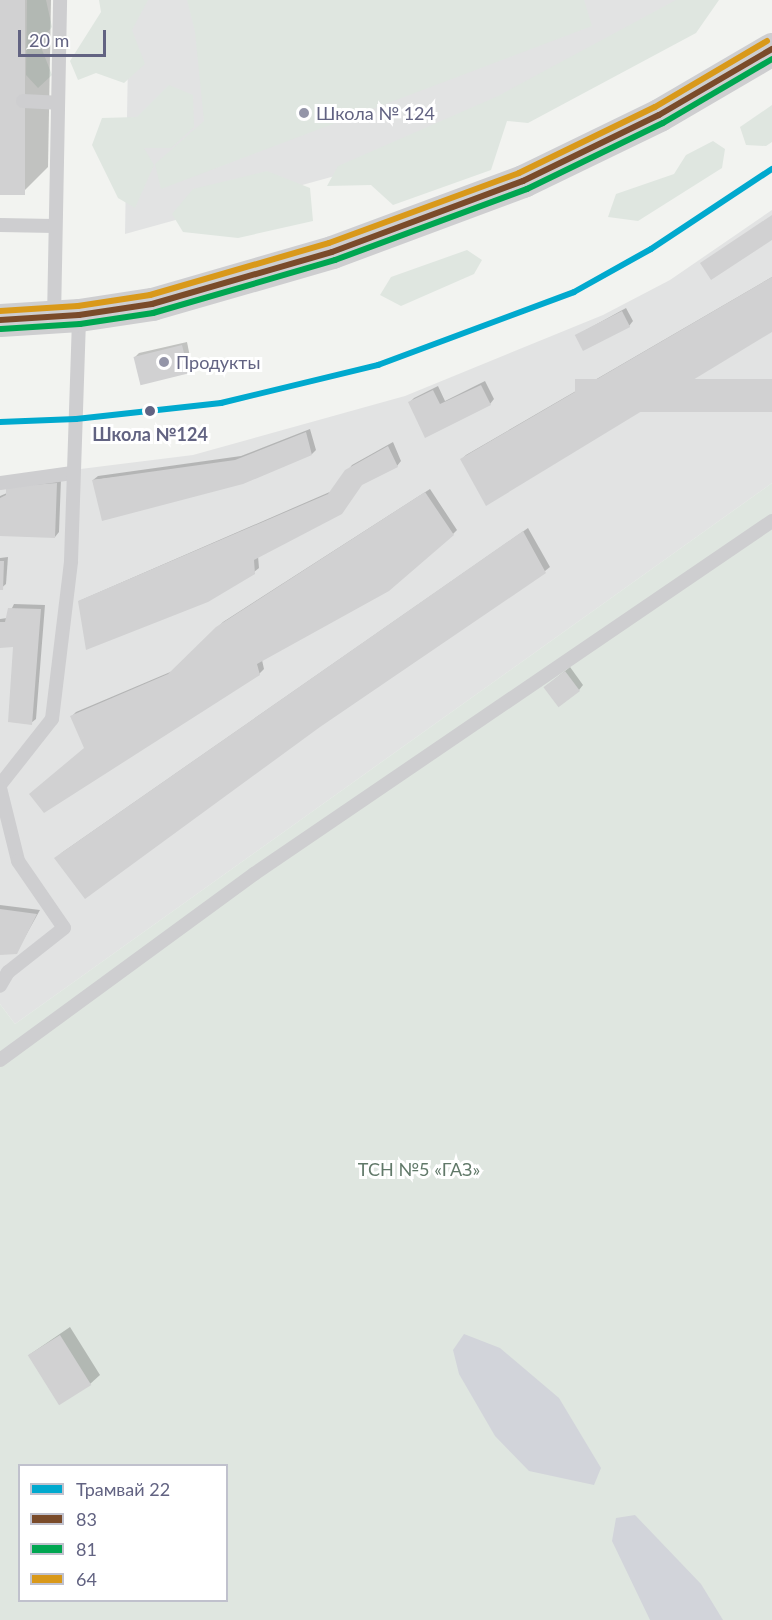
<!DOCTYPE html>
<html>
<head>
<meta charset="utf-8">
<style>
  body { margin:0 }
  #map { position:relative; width:772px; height:1620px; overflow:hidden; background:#f2f3f0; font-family:Lato,sans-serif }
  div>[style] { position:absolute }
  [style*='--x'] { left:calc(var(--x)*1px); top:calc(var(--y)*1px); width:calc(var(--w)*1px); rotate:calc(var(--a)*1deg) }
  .built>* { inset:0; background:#e2e3e3 }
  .green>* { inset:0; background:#dfe6e0 }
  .water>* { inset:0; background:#d2d4da }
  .shadow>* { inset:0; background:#0003 }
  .building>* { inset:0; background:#d1d1d2; transform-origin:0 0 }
  .service>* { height:14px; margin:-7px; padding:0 7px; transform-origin:7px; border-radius:7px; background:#ceced0 }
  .tertiary>* { height:33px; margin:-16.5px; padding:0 16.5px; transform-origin:16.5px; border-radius:16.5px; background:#ceced0 }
  .bus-1>* { height:6px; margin:-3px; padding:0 3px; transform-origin:3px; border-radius:3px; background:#7a4b2a }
  .bus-2>* { height:6px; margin:-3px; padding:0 3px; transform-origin:3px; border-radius:3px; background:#00a651 }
  .bus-3>* { height:6px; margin:-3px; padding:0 3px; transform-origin:3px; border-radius:3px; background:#d9991a }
  .tram-1>* { height:6px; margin:-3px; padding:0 3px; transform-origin:3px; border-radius:3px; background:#00a9ce }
  .dots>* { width:16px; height:16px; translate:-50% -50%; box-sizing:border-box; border:3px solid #fff; border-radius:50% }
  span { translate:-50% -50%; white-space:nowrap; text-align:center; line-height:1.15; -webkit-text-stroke:6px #fff; paint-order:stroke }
  .poi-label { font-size:18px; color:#626382 }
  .left { translate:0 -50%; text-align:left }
  .stop-label { font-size:18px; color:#626382; font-weight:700 }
  .park-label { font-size:18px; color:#617969 }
  .legend { position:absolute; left:18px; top:1464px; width:210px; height:138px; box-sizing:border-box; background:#fff; border:2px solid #c0c1cd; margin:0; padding:8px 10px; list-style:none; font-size:18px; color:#626382 }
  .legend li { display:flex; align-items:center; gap:12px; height:30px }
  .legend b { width:30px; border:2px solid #c0c1cd }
  .scale { position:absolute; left:18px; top:30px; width:88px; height:27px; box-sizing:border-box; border:3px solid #626382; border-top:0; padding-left:8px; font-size:18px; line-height:21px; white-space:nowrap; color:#626382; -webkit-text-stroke:4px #fff; paint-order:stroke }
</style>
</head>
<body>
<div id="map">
  <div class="built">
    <i style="clip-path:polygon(129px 0,703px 0,353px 171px,125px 234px)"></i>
    <i style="clip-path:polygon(772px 210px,772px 483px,15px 1024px,0 1004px,0 479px,193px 455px,405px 396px,603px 315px,670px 280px)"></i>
  </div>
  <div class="green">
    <i style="clip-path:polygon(27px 0,46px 0,52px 27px,39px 42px,52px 75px,38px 88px,26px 75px)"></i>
    <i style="clip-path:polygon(99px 0,148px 0,132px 30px,145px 64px,124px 83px,96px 73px,78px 80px,70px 61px,101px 12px)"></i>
    <i style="clip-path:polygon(187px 0,584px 0,592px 26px,161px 189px,155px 164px,204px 121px,195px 32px)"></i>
    <i style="clip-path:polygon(676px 0,719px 0,696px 33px,528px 123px,507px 121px,491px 170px,393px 205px,371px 185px,327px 186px,338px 166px,498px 96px)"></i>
    <i style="clip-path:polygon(169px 85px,193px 95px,194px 127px,171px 148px,144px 148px,154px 165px,135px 208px,118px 198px,92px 145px,102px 118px,137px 117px)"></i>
    <i style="clip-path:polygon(772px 105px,772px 142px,766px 146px,746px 145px,740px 127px)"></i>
    <i style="clip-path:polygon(713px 141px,725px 149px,722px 168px,638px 221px,608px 217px,616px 194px,674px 174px,686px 155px)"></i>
    <i style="clip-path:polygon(267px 171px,310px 188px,313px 221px,238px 238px,183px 232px,172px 214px,193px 189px)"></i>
    <i style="clip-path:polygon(467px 250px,482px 260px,474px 274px,401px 306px,380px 295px,391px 277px)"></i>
    <i style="clip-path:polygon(evenodd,772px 483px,772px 1620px,0 1620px,0 1004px,15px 1024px,772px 483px,20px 1466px,226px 1466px,226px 1600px,20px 1600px,20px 1466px)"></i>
  </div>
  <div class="water">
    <i style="clip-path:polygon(464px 1334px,500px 1348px,559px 1398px,601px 1468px,594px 1485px,529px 1471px,495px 1436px,459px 1374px,453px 1350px)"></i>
    <i style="clip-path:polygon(635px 1515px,701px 1584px,723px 1620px,650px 1620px,612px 1541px,616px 1518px)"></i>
  </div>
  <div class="shadow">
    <i style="clip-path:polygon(0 0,51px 0,48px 167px,21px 194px,0 194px)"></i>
    <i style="clip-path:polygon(772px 277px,772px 330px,462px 459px,466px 455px)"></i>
    <i style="clip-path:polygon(626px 308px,633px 321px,629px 326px,577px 335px)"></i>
    <i style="clip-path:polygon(187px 342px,192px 367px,188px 372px,135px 357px,139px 353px)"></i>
    <i style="clip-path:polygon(485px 381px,494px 399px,490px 404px,426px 436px,410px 402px,414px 398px,438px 386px,445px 401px)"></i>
    <i style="clip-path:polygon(310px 429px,316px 450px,312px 454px,93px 480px,98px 476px,241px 456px)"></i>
    <i style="clip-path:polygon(393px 442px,401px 461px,397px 466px,364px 482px,258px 556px,259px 568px,254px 572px,79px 601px,332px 491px,352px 465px)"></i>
    <i style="clip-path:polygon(61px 479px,59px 532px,55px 537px,0 535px,0 496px,7px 493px,8px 488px)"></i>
    <i style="clip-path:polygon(430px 489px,457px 530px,453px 534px,262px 660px,264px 669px,259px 674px,85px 747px,72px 716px,76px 712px,175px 670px,223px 622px)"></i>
    <i style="clip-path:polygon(528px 528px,550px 567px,545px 571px,319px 726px,60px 854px)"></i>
    <i style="clip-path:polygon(8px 557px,6px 584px,0 589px,0 558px)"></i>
    <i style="clip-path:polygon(14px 604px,45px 605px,36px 719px,31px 723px,14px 646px,0 646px,0 619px,7px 618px)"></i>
    <i style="clip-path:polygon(570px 667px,583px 685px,579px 690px,545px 687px)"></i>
    <i style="clip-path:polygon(0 905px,40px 910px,16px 953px,0 954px)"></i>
    <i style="clip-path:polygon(70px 1327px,100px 1375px,90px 1384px,29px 1355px)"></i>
  </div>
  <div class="building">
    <i style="left:0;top:0;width:25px;height:195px"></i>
    <i style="clip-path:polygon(772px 215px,772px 240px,711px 280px,700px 263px)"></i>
    <i style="clip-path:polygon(772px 277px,772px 332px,486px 506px,460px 459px)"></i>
    <i style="left:622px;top:311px;width:18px;height:53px;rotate:63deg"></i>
    <i style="left:182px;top:345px;width:29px;height:50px;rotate:76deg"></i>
    <i style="left:772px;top:379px;width:33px;height:197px;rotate:90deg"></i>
    <i style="clip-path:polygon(481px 385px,491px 405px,425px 438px,408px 402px,433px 390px,440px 404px)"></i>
    <i style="clip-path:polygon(306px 432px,312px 455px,243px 484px,102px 521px,92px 480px,235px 460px)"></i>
    <i style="clip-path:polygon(388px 446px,398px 467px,362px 485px,342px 514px,254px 560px,255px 574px,208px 602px,86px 650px,78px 601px,328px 494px,345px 470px)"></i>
    <i style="clip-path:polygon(57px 483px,55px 538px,0 536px,0 498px,6px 495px,6px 487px)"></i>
    <i style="clip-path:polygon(425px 492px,454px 535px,389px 591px,257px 664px,260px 675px,44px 813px,29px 794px,84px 748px,70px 716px,168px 674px,216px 627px)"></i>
    <i style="clip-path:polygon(523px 531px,546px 573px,320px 727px,85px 899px,54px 858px)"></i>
    <i style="clip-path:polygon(0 561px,4px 561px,3px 590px,0 590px)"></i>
    <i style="clip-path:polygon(8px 608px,41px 609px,32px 725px,8px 722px,13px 647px,0 648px,0 622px,5px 622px)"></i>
    <i style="left:565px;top:671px;width:25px;height:27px;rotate:53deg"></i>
    <i style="clip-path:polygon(0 909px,37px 914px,17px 954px,0 955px)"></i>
    <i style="left:60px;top:1335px;width:59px;height:38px;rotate:58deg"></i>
  </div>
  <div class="service">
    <i style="--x:23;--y:101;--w:34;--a:3"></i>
    <i style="--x:0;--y:225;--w:54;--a:1.1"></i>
    <i style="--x:54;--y:318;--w:318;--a:-88.9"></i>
    <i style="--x:0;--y:483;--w:73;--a:-7.9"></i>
    <i style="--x:0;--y:785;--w:84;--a:-51.8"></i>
    <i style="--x:52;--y:719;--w:159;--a:-83.1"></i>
    <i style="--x:71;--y:561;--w:246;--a:-88.1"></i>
    <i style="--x:0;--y:788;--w:75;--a:76.1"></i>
    <i style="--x:18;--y:861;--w:81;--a:55.5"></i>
    <i style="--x:64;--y:928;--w:71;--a:141.8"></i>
    <i style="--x:8;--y:972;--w:16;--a:120"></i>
    <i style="--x:0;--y:1060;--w:315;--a:-36.2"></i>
    <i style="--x:254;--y:874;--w:627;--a:-34.27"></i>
  </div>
  <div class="tertiary">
    <i style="--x:0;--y:320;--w:79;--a:-3.6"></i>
    <i style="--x:79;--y:315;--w:74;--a:-8.6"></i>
    <i style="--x:152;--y:304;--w:187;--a:-16.1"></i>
    <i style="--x:332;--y:252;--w:204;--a:-20.4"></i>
    <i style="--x:523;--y:181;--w:151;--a:-25.9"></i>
    <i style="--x:659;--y:115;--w:131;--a:-30.3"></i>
  </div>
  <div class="bus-1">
    <i style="--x:0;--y:320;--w:79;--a:-3.6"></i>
    <i style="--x:79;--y:315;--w:74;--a:-8.6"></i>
    <i style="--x:152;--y:304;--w:187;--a:-16.1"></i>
    <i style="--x:332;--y:252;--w:204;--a:-20.4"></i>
    <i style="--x:523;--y:181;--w:151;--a:-25.9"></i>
    <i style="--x:659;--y:115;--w:131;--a:-30.3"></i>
  </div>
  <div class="bus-2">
    <i style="--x:1;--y:329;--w:79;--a:-3.6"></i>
    <i style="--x:80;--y:324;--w:74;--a:-8.6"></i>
    <i style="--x:153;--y:313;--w:190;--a:-16.2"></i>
    <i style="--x:335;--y:260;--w:205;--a:-20.3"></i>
    <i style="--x:527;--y:189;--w:151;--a:-25.9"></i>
    <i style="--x:663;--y:123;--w:126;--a:-30.4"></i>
  </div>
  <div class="bus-3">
    <i style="--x:0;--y:311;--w:78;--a:-3.7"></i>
    <i style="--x:78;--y:306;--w:73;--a:-8.7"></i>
    <i style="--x:150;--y:295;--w:186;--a:-16.2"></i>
    <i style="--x:329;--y:243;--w:202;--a:-20.2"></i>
    <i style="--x:519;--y:173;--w:151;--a:-25.9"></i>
    <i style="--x:655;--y:107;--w:130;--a:-30.5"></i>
  </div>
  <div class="tram-1">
    <i style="--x:0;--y:422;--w:76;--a:-2.3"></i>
    <i style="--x:76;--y:419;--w:146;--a:-6.3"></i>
    <i style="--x:221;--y:403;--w:162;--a:-13.6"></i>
    <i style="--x:378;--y:365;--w:209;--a:-20.4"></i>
    <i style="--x:574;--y:292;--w:88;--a:-29.2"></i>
    <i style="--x:651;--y:249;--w:145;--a:-33.5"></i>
  </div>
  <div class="dots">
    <i style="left:304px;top:113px;background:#9495a8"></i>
    <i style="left:164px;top:362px;background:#9495a8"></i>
    <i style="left:150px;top:411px;background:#626382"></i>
  </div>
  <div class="poi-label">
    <span class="left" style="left:316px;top:113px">Школа № 124</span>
    <span class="left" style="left:176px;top:362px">Продукты</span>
  </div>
  <div class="stop-label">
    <span style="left:150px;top:434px">Школа №124</span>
  </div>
  <div class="park-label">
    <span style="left:419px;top:1169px">ТСН №5 «ГАЗ»</span>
  </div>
  <ul class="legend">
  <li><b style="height:8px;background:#00a9ce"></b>Трамвай 22</li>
  <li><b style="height:8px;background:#7a4b2a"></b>83</li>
  <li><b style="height:8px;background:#00a651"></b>81</li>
  <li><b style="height:8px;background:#d9991a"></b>64</li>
  </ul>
  <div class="scale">20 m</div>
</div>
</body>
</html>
